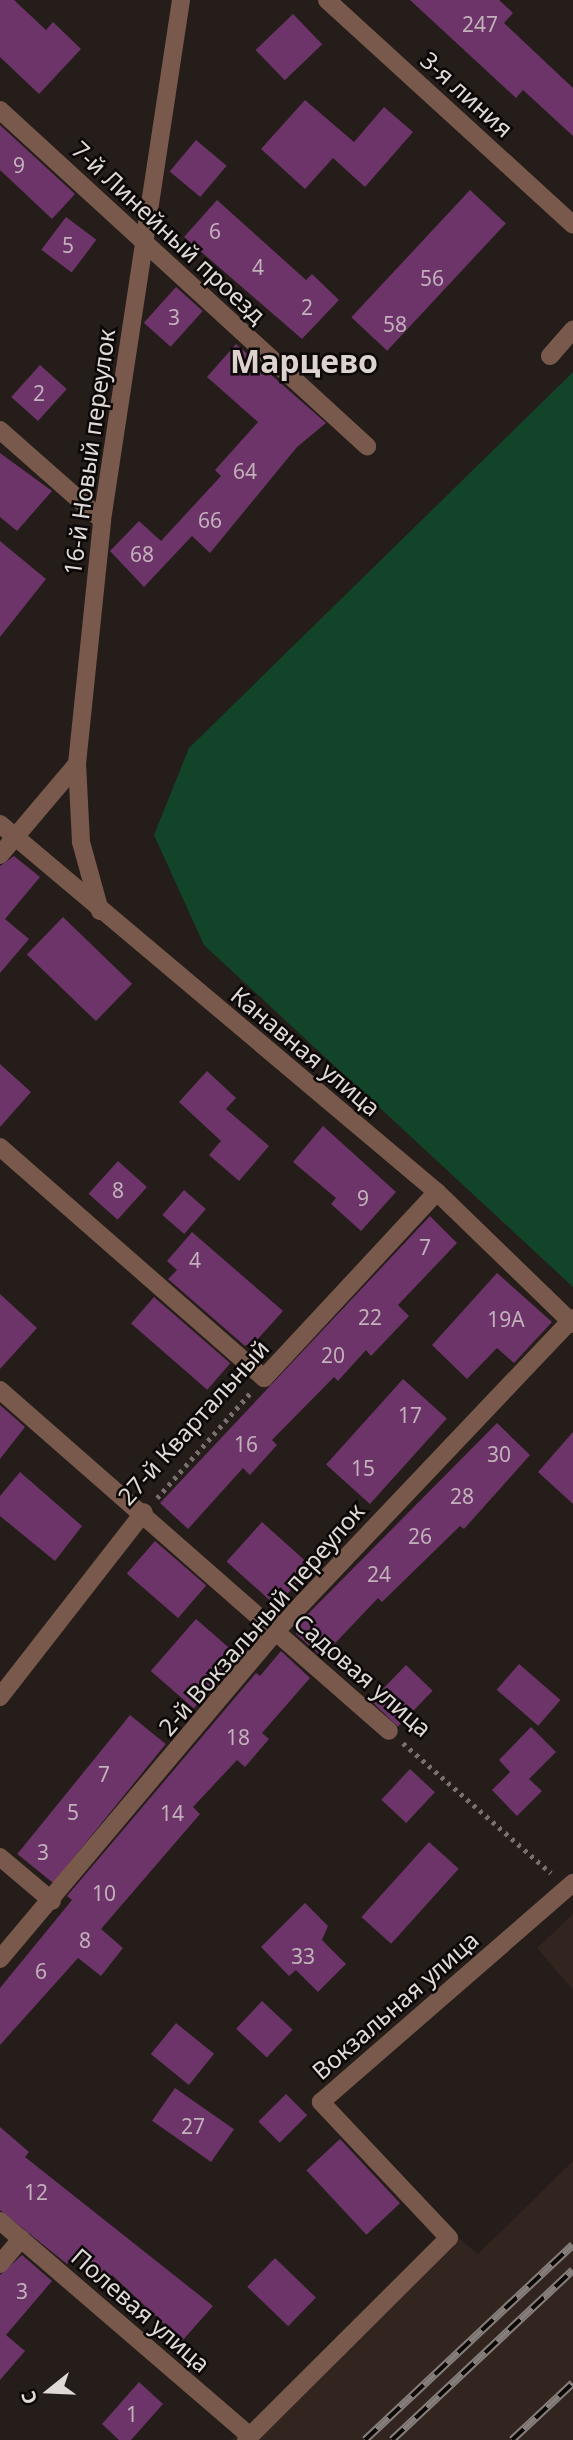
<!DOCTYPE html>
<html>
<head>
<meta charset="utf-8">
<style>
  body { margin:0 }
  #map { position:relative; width:573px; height:2440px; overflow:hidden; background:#251d1a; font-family:"Noto Sans",sans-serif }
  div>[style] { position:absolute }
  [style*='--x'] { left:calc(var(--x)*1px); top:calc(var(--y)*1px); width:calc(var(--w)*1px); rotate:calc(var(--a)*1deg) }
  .built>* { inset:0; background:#32241e }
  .green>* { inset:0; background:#114429 }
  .building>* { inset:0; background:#6c3468; transform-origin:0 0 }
  .path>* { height:4.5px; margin-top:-2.25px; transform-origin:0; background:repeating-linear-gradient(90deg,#77706d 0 3.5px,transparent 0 8.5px) }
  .minor>* { height:18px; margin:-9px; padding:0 9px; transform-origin:9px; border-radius:9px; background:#79594b }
  .rail>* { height:8px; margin-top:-4px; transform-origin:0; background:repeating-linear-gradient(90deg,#0b0807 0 16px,#857e7b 0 32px); box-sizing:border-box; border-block:2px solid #857e7b }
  span { translate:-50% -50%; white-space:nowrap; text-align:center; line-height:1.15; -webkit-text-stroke:5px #0b0807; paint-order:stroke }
  .number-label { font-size:21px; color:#c2b0bb }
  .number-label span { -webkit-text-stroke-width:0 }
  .street-label { font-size:24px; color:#dfd9d7 }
  .district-label { font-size:32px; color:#ddd2cd; font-weight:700 }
  .north { position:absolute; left:14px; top:2356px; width:70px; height:70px; -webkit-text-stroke:5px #0b0807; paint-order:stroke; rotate:252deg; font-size:19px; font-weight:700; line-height:28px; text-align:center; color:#dfd9d7 }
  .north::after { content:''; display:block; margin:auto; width:24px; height:32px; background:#dfd9d7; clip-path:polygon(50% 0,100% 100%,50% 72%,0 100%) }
</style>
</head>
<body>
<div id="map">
  <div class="built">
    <i style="clip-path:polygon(573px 1914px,573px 1990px,537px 1948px)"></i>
    <i style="clip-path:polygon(573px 2161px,573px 2440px,230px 2440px,288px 2397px,455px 2235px,478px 2254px)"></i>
  </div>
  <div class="green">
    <i style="clip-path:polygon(573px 372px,573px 1287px,204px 945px,154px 835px,189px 748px)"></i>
  </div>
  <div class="building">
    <i style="clip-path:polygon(0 0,14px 0,46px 30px,53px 22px,81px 49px,39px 94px,0 57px)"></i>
    <i style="clip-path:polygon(410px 0,499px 0,513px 13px,504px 23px,573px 88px,573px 136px,523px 90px,516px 98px)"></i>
    <i style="left:293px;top:14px;width:42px;height:52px;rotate:46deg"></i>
    <i style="clip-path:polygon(305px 100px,354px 142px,384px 107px,413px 132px,365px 187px,333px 158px,305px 189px,261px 149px)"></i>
    <i style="clip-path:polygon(0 125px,75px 194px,52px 219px,0 170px)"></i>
    <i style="left:196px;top:140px;width:40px;height:41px;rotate:40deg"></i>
    <i style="left:470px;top:190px;width:49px;height:174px;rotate:43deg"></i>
    <i style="clip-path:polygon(217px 200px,306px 280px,312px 274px,339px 300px,302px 339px,184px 237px)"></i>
    <i style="left:66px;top:217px;width:38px;height:41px;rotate:37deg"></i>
    <i style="left:176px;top:287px;width:36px;height:48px;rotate:42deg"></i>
    <i style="clip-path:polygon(236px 344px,326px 423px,297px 447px,210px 553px,192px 536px,144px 587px,110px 551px,139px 521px,161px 541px,221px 476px,215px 470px,258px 422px,207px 377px)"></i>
    <i style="left:40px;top:365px;width:36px;height:43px;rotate:42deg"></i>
    <i style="clip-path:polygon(0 453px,52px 491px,17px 531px,0 517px)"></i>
    <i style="clip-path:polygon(0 541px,46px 579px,0 637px)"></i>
    <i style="clip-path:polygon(14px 856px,40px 877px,5px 919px,29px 939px,0 973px,0 866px)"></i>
    <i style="left:63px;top:917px;width:96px;height:52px;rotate:44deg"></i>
    <i style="clip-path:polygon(0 1064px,31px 1092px,0 1127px)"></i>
    <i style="clip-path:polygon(207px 1071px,236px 1098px,226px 1109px,269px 1146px,239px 1181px,209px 1155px,221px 1141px,179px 1102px)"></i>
    <i style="clip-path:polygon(323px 1126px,396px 1192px,361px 1231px,331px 1204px,336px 1198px,293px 1162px)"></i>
    <i style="left:118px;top:1161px;width:39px;height:44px;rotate:42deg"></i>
    <i style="left:184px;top:1190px;width:29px;height:33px;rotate:41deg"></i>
    <i style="clip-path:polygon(430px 1216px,457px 1243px,398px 1305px,409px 1316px,371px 1356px,366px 1350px,338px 1381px,334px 1377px,272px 1440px,277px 1445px,250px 1475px,243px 1468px,188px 1529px,160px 1503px)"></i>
    <i style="clip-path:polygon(192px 1232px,283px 1311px,256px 1341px,245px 1346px,168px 1279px,177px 1270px,167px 1261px)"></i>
    <i style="clip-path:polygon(497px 1273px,552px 1322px,514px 1363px,497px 1348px,467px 1379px,432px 1345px)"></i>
    <i style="clip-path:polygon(0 1294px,37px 1328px,0 1369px)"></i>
    <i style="left:154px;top:1297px;width:101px;height:35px;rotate:41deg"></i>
    <i style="left:403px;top:1379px;width:59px;height:115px;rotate:42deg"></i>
    <i style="clip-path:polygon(0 1405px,25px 1427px,0 1459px)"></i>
    <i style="clip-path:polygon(497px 1423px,530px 1455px,464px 1529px,460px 1526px,382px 1602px,378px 1598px,322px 1657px,296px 1634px,297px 1625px)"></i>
    <i style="clip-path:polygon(573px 1432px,573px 1504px,538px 1472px)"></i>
    <i style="clip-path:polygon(20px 1472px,82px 1526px,55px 1561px,0 1516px,0 1496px)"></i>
    <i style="left:262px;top:1522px;width:67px;height:53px;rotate:42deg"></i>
    <i style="left:155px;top:1541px;width:68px;height:43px;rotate:41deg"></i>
    <i style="left:196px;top:1619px;width:57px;height:69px;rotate:41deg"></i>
    <i style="clip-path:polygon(281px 1651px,310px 1678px,262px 1733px,269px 1739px,245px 1767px,237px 1760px,193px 1807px,200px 1814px,101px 1929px,123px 1948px,101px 1976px,78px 1958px,0 2045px,0 1988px,72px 1900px,67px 1896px,256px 1673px,260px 1676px)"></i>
    <i style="left:519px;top:1664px;width:55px;height:34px;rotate:41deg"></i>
    <i style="left:406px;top:1665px;width:37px;height:50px;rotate:44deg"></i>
    <i style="left:130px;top:1715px;width:46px;height:179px;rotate:39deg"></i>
    <i style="clip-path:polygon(531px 1727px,556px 1752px,529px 1779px,542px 1791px,517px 1816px,492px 1790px,510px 1772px,499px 1760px)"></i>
    <i style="left:410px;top:1769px;width:34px;height:42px;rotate:43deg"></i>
    <i style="left:429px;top:1842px;width:40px;height:101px;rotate:42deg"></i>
    <i style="clip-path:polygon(305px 1903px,328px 1926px,322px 1940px,346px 1964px,318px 1992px,296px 1970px,289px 1976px,261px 1947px)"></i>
    <i style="left:262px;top:2001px;width:42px;height:38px;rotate:43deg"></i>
    <i style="left:176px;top:2023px;width:49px;height:40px;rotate:39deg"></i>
    <i style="left:175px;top:2088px;width:72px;height:40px;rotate:35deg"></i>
    <i style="left:286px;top:2094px;width:30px;height:39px;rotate:45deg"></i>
    <i style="clip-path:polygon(0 2127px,29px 2152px,25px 2157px,213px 2306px,182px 2341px,112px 2275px,108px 2279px,79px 2252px,67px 2264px,0 2210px)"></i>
    <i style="left:340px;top:2139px;width:88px;height:46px;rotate:47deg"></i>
    <i style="clip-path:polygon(22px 2255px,52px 2281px,6px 2335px,25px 2351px,0 2380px,0 2275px)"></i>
    <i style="left:275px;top:2258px;width:57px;height:40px;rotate:44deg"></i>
    <i style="clip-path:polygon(139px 2382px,163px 2404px,131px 2440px,119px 2440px,102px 2424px)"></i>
  </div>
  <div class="path">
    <i style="--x:157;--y:1498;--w:142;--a:-48.4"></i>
    <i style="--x:403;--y:1743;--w:197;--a:41.3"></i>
  </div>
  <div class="minor">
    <i style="--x:327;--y:0;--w:333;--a:42.4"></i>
    <i style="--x:0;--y:110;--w:498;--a:42.5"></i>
    <i style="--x:550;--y:356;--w:35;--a:-49"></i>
    <i style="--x:0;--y:430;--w:136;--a:41.4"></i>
    <i style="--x:0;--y:824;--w:571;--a:40.1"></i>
    <i style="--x:437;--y:1192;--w:190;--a:44.1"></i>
    <i style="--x:0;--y:855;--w:119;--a:-49.8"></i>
    <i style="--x:100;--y:911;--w:72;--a:-105.4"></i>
    <i style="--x:81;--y:842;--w:78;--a:-92.9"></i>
    <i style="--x:77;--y:764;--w:245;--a:-84.1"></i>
    <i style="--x:102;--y:520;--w:526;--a:-81.36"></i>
    <i style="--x:0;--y:1147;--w:351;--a:41.2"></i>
    <i style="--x:264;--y:1378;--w:254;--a:-47.1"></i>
    <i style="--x:0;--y:1390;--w:517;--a:41.24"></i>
    <i style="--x:0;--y:1697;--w:234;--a:-52.1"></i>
    <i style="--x:0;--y:1857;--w:68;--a:40.2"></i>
    <i style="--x:0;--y:1959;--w:429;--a:-49.9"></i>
    <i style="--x:276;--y:1631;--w:431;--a:-46.5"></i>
    <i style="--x:0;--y:2221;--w:330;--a:40.7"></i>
    <i style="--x:0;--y:2264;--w:33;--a:-50"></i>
    <i style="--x:246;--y:2440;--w:286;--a:-44.9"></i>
    <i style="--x:449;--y:2238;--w:187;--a:-133.3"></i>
    <i style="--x:321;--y:2102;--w:334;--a:-41"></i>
  </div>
  <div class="rail">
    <i style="--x:365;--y:2440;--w:285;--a:-43.2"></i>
    <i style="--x:392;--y:2440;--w:248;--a:-43.2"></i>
    <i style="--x:512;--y:2440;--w:83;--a:-43.1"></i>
  </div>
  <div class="number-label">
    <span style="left:480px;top:24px">247</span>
    <span style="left:19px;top:165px">9</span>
    <span style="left:215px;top:231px">6</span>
    <span style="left:68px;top:245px">5</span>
    <span style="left:258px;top:267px">4</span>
    <span style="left:432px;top:278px">56</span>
    <span style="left:307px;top:307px">2</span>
    <span style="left:174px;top:317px">3</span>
    <span style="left:395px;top:324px">58</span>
    <span style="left:39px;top:393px">2</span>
    <span style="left:245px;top:471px">64</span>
    <span style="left:210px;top:520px">66</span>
    <span style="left:142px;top:554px">68</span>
    <span style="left:118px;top:1190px">8</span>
    <span style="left:363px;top:1198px">9</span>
    <span style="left:425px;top:1247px">7</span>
    <span style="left:195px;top:1260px">4</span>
    <span style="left:370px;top:1317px">22</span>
    <span style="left:506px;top:1319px">19А</span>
    <span style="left:333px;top:1355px">20</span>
    <span style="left:410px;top:1415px">17</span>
    <span style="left:246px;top:1444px">16</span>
    <span style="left:499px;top:1454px">30</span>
    <span style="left:363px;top:1468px">15</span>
    <span style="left:462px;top:1496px">28</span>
    <span style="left:420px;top:1536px">26</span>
    <span style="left:379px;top:1574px">24</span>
    <span style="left:238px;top:1737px">18</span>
    <span style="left:104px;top:1774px">7</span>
    <span style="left:73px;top:1812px">5</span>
    <span style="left:172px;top:1813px">14</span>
    <span style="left:43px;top:1852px">3</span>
    <span style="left:104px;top:1893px">10</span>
    <span style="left:85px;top:1940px">8</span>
    <span style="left:303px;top:1956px">33</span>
    <span style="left:41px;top:1971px">6</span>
    <span style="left:193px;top:2126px">27</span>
    <span style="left:36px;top:2192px">12</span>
    <span style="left:22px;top:2291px">3</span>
    <span style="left:132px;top:2414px">1</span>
  </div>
  <div class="street-label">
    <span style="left:467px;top:94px;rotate:42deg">3-я линия</span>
    <span style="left:169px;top:232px;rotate:43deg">7-й Линейный проезд</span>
    <span style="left:89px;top:452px;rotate:-82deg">16-й Новый переулок</span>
    <span style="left:306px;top:1051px;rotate:40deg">Канавная улица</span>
    <span style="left:193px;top:1422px;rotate:-48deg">27-й Квартальный</span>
    <span style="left:261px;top:1619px;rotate:-49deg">2-й Вокзальный переулок</span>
    <span style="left:363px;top:1675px;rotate:41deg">Садовая улица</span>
    <span style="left:395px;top:2005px;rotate:-41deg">Вокзальная улица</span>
    <span style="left:141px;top:2310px;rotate:41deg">Полевая улица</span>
  </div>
  <div class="district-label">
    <span style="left:304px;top:361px">Марцево</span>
  </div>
  <div class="north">С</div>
</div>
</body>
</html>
